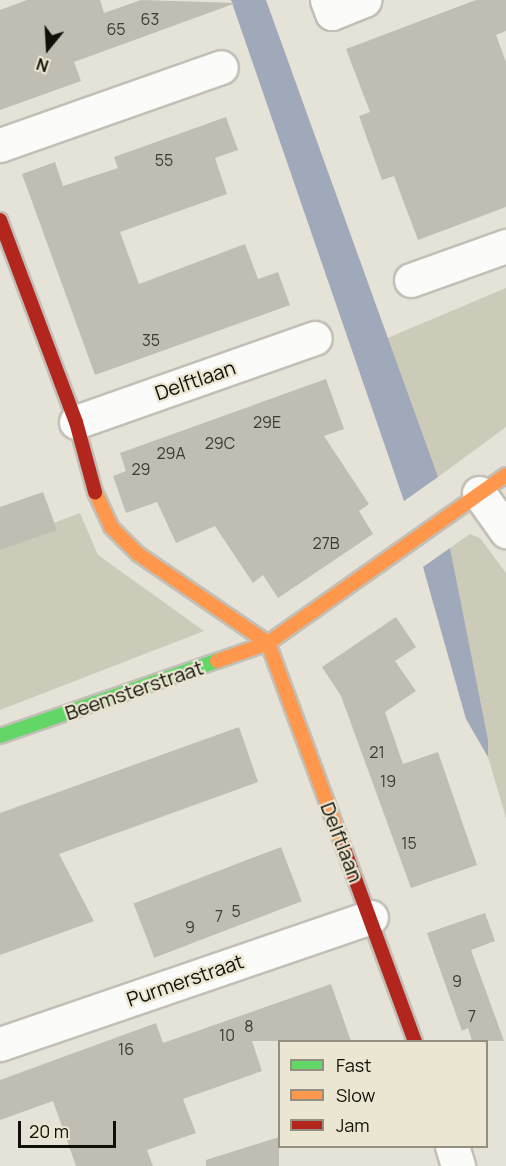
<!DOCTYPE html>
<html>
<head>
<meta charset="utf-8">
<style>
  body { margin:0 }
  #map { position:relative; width:506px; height:1166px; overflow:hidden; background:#e5e2d7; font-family:Manrope,sans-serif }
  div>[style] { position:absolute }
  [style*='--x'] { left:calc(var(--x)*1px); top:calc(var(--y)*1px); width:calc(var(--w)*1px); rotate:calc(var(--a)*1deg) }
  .green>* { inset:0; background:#cccbba }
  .water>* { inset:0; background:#9fa9ba }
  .building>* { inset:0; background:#c0beb2; transform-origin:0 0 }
  .roads { filter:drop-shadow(2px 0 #c2bfb7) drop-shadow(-2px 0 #c2bfb7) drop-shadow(0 2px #c2bfb7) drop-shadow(0 -2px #c2bfb7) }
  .street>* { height:33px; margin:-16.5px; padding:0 16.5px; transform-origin:16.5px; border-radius:16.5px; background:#fbfbf9 }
  .fast>* { height:14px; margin:-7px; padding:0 7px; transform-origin:7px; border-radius:7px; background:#63d668 }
  .slow>* { height:14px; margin:-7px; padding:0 7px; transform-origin:7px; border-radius:7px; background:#ff974d }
  .jam>* { height:14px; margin:-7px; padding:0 7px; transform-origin:7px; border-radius:7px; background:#b3261e }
  span { translate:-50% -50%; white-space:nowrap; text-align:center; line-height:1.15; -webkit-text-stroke:4.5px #ebe6d1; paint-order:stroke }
  .number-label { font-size:16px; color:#3d3b32 }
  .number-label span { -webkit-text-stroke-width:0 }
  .street-label { font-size:20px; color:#110f08 }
  .legend { position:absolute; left:278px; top:1040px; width:210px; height:108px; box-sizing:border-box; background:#ebe6d1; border:2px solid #949081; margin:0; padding:8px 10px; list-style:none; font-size:18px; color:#110f08 }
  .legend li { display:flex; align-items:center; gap:12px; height:30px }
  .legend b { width:30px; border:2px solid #949081 }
  .north { position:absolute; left:18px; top:18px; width:60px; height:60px; -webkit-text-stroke:4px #ebe6d1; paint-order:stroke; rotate:198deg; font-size:16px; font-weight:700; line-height:24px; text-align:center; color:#110f08 }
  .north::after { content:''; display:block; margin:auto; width:21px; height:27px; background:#110f08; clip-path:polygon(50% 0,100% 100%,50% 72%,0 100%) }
  .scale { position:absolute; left:18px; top:1121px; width:98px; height:27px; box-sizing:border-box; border:3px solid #110f08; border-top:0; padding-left:8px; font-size:18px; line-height:21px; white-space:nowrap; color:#110f08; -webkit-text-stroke:4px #ebe6d1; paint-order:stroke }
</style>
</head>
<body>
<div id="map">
  <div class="green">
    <i style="clip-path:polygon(506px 288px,506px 427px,438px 477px,385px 339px)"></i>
    <i style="clip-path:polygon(80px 513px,98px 555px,204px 631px,0 710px,0 543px)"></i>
    <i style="clip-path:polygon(470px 534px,480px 538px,506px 573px,506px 818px,488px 757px,450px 548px)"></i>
  </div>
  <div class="water">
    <i style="clip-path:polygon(231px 0,266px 0,438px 477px,404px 501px)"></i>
    <i style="clip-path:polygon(450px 548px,488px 740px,488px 757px,466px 719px,423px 567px)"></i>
  </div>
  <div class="building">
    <i style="clip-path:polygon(27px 0,100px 0,104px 13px,141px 0,236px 3px,74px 62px,81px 81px,0 110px,0 10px)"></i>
    <i style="clip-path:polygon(476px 0,506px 0,506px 31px,496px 35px,506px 62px,506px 207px,418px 240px,394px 176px,382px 180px,359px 116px,370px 112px,346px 49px)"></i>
    <i style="clip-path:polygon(226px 117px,238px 150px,215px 158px,227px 194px,120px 232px,139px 284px,245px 244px,258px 279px,278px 272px,290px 305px,95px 375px,22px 174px,55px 162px,63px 186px,118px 168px,114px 157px)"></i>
    <i style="clip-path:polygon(326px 379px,344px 429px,324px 436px,369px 504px,359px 511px,373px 534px,278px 598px,263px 575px,253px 583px,215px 526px,176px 543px,157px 502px,126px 513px,113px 476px,126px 471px,120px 453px)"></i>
    <i style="clip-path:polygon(43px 492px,57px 530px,0 550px,0 507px)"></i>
    <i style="clip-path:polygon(396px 617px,416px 647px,395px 661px,416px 691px,385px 712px,403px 764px,438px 752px,477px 865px,411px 888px,341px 696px,322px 667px)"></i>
    <i style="clip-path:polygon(239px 727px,258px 782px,59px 854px,94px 921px,0 955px,0 813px)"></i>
    <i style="left:281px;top:847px;width:58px;height:158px;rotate:69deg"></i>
    <i style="clip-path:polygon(485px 913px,495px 941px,471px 950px,504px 1041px,472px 1041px,468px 1028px,462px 1031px,427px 933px)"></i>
    <i style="clip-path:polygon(331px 984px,351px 1041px,252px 1041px,262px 1071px,183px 1099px,196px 1133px,147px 1150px,153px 1166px,76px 1166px,53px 1101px,0 1120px,0 1080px,156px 1023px,163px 1043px)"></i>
    <i style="clip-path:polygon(279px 1137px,279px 1166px,206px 1166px,206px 1160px)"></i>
  </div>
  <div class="roads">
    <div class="street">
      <i style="--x:327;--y:0;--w:14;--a:69"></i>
      <i style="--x:332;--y:13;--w:35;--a:-22"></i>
      <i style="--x:0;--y:145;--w:234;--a:-19.4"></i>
      <i style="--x:411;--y:280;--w:101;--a:-19.7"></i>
      <i style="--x:76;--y:422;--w:253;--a:-19.4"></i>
      <i style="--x:479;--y:493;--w:47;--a:54.6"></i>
      <i style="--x:0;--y:1044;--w:392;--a:-18.9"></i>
      <i style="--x:452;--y:1146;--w:21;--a:73"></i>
    </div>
    <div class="fast">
      <i style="--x:0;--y:736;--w:230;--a:-19.1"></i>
    </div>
    <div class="slow">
      <i style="--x:95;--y:492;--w:38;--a:65"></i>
      <i style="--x:111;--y:527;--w:38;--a:45"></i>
      <i style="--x:138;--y:554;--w:158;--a:34.4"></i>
      <i style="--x:268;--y:643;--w:216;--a:69.7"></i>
      <i style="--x:217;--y:661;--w:54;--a:-19.4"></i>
      <i style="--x:268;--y:643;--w:291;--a:-35.2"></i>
    </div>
    <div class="jam">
      <i style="--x:0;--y:220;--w:216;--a:69.4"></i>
      <i style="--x:76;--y:422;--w:73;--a:74.8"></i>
      <i style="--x:343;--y:846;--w:209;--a:69.8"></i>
    </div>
  </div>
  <div class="number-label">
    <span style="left:150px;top:19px">63</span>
    <span style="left:116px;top:29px">65</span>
    <span style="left:164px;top:160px">55</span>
    <span style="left:151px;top:340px">35</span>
    <span style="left:267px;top:422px">29E</span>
    <span style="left:220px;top:443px">29C</span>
    <span style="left:171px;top:453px">29A</span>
    <span style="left:141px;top:469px">29</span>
    <span style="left:326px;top:543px">27B</span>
    <span style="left:377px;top:752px">21</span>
    <span style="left:388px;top:781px">19</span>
    <span style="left:409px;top:843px">15</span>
    <span style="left:236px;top:911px">5</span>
    <span style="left:219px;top:916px">7</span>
    <span style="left:190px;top:927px">9</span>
    <span style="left:457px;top:981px">9</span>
    <span style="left:472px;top:1016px">7</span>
    <span style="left:249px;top:1026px">8</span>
    <span style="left:227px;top:1035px">10</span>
    <span style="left:126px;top:1049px">16</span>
  </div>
  <div class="street-label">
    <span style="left:195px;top:380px;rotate:-19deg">Delftlaan</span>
    <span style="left:134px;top:690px;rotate:-19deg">Beemsterstraat</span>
    <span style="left:342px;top:842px;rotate:69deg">Delftlaan</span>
    <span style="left:185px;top:980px;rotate:-19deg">Purmerstraat</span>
  </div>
  <ul class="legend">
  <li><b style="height:8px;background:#63d668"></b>Fast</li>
  <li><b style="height:8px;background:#ff974d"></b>Slow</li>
  <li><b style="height:8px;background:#b3261e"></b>Jam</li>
  </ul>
  <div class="north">N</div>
  <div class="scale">20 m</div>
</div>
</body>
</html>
